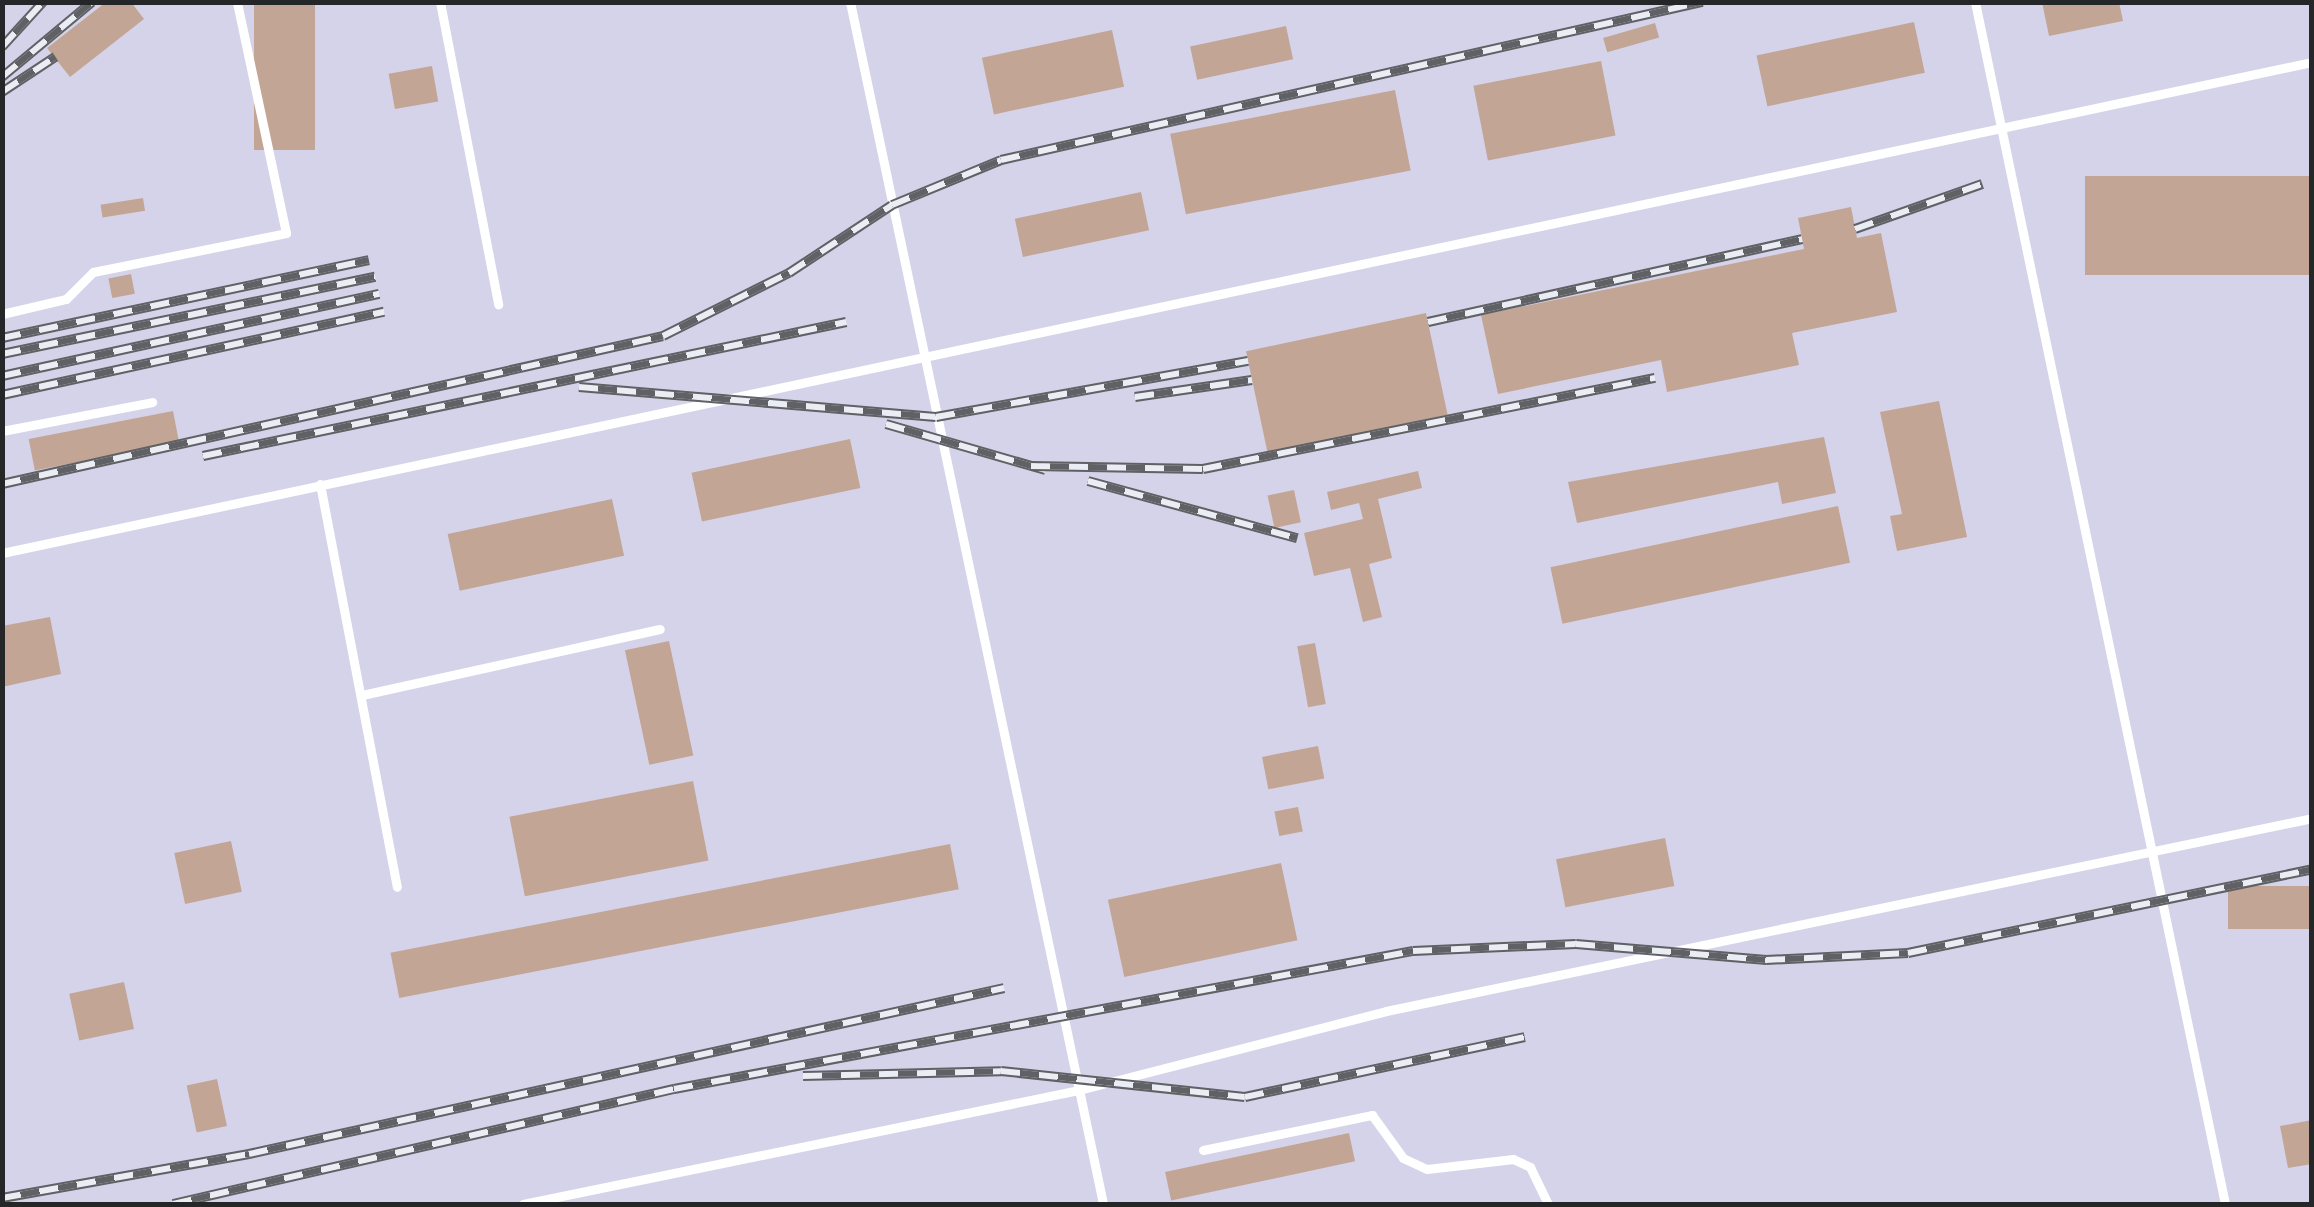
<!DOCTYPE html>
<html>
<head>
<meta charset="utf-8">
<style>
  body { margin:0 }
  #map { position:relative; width:2314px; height:1207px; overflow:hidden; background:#dce0e6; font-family:Barlow,sans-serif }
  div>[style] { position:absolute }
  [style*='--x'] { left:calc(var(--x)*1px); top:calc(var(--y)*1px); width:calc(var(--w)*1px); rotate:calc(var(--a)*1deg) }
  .industrial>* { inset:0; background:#d5d3e9; transform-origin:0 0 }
  .building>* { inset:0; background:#c3a595; transform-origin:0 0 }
  .lane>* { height:9px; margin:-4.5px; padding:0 4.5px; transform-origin:4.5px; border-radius:4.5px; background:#fff }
  .rail>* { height:10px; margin-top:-5px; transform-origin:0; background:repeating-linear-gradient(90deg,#eaedf3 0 19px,#5f6164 0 38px); box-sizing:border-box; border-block:2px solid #5f6164 }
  span { translate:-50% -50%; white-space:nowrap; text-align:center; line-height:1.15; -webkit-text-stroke:9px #eaedf3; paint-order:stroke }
  .frame { position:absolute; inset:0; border:5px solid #252628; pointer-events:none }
</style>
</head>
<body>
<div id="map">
  <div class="industrial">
    <i style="left:3px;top:3px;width:2308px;height:1201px"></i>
  </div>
  <div class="building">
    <i style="clip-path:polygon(106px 2px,131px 2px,144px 19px,70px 77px,47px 48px)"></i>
    <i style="left:254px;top:2px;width:61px;height:148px"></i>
    <i style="clip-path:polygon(2042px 2px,2119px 2px,2123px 21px,2049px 36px)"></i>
    <i style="left:1914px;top:22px;width:52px;height:161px;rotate:78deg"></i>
    <i style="left:1655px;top:23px;width:15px;height:54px;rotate:74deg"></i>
    <i style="left:1286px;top:26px;width:34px;height:98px;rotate:78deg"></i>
    <i style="left:1112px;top:30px;width:58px;height:133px;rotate:78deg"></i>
    <i style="left:1601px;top:61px;width:76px;height:130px;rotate:79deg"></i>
    <i style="left:432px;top:66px;width:36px;height:44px;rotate:80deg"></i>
    <i style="left:1395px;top:90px;width:82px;height:229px;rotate:79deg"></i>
    <i style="left:2312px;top:176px;width:99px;height:227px;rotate:90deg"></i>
    <i style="left:1141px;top:192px;width:39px;height:129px;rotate:78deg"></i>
    <i style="left:143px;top:198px;width:13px;height:43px;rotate:81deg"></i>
    <i style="clip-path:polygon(1851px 207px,1857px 238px,1881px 233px,1897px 312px,1792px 333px,1799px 365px,1667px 392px,1661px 360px,1498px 394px,1481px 315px,1804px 249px,1798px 218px)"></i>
    <i style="left:131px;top:274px;width:20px;height:23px;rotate:79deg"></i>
    <i style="left:1426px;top:313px;width:104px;height:184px;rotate:78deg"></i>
    <i style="clip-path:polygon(1939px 401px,1967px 537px,1897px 551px,1890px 516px,1902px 514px,1880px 412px)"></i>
    <i style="left:173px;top:411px;width:32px;height:147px;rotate:79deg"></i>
    <i style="clip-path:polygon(1824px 437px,1836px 493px,1782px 504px,1778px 482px,1577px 523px,1568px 482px)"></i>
    <i style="left:850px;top:439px;width:50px;height:162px;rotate:78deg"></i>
    <i style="clip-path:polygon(1418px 471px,1422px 488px,1378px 499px,1392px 558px,1369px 564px,1382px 617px,1363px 622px,1350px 568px,1314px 576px,1304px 533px,1363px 519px,1359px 503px,1331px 510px,1327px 492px)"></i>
    <i style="left:1294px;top:490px;width:33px;height:27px;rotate:78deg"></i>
    <i style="left:612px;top:499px;width:58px;height:168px;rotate:78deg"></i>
    <i style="left:1838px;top:506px;width:58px;height:294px;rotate:78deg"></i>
    <i style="clip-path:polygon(50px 617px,61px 674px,2px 687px,2px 626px)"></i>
    <i style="left:669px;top:641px;width:117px;height:45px;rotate:78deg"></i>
    <i style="left:1315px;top:643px;width:62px;height:18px;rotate:80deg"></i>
    <i style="left:1318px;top:746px;width:33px;height:57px;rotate:79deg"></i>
    <i style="left:693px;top:781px;width:81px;height:187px;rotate:79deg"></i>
    <i style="left:1298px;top:807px;width:25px;height:24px;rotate:79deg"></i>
    <i style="left:1665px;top:838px;width:49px;height:111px;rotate:79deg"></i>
    <i style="left:231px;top:841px;width:52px;height:58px;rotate:78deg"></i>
    <i style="left:950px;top:844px;width:46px;height:570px;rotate:79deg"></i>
    <i style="left:1281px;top:863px;width:79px;height:177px;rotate:78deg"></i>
    <i style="left:2312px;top:886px;width:43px;height:84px;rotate:90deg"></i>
    <i style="left:124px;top:982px;width:48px;height:56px;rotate:78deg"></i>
    <i style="left:217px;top:1079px;width:48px;height:31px;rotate:78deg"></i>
    <i style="clip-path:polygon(2312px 1120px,2312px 1164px,2288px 1168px,2280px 1126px)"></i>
    <i style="left:1349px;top:1133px;width:29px;height:188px;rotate:78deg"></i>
  </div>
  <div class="lane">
    <i style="--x:440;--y:2;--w:308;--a:79.1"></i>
    <i style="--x:850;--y:2;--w:1228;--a:78.11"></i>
    <i style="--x:1975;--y:2;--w:1228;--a:78.25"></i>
    <i style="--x:2;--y:314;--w:66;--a:-13.2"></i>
    <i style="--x:66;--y:299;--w:38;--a:-45"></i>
    <i style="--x:93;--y:272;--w:197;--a:-11.4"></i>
    <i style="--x:286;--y:233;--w:236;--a:-102"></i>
    <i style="--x:2;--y:431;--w:153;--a:-10.9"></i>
    <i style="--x:320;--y:484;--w:410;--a:79.2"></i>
    <i style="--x:2;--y:553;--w:2362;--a:-12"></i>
    <i style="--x:362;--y:695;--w:305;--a:-12.5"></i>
    <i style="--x:1203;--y:1150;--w:173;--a:-11.7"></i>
    <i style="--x:1372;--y:1115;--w:53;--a:54.2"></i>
    <i style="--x:1403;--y:1158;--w:26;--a:25"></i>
    <i style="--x:1427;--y:1169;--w:87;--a:-6.6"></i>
    <i style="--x:1513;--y:1159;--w:19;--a:25"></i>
    <i style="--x:1530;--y:1167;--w:41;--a:64.1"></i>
    <i style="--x:523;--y:1204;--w:568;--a:-11.59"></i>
    <i style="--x:1079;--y:1090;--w:317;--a:-14.4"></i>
    <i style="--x:1386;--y:1011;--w:946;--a:-11.77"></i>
  </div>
  <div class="rail">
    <i style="--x:2;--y:47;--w:61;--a:-47.7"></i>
    <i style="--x:2;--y:77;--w:117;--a:-39.8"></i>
    <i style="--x:2;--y:92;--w:64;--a:-33.4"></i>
    <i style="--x:1855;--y:229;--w:135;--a:-19.5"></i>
    <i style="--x:1428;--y:322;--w:383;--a:-12.5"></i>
    <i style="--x:2;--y:338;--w:375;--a:-12"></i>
    <i style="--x:2;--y:354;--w:381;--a:-11.7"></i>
    <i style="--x:2;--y:376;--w:386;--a:-12.3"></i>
    <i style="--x:579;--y:387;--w:358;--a:4.8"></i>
    <i style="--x:936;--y:417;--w:317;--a:-10.2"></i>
    <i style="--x:2;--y:395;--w:391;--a:-12.3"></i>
    <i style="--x:1135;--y:397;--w:118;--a:-8.3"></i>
    <i style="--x:886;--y:424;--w:166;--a:16.1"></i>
    <i style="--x:203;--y:456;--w:657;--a:-11.77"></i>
    <i style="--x:1031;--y:466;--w:172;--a:1"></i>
    <i style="--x:1203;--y:469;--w:461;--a:-11.4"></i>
    <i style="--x:1088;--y:481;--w:217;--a:15.3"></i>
    <i style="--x:2;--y:484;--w:677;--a:-12.62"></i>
    <i style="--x:663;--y:336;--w:141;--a:-26.6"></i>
    <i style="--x:789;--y:273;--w:123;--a:-33.4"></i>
    <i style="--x:892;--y:205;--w:118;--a:-22.4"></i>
    <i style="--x:1001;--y:160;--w:719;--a:-12.7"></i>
    <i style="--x:803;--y:1076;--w:198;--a:-1.4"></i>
    <i style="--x:1001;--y:1071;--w:245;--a:6.1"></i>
    <i style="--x:1245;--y:1097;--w:286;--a:-12.1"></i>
    <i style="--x:2;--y:1198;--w:251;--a:-10.1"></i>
    <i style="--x:249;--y:1154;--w:773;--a:-12.4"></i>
    <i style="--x:173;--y:1204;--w:514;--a:-12.93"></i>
    <i style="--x:674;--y:1089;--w:752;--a:-10.58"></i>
    <i style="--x:1413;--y:951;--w:163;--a:-2.5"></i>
    <i style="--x:1576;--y:944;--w:191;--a:4.8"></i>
    <i style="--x:1766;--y:960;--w:142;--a:-2.8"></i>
    <i style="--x:1908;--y:953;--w:413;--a:-11.7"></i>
  </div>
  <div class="frame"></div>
</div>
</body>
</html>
